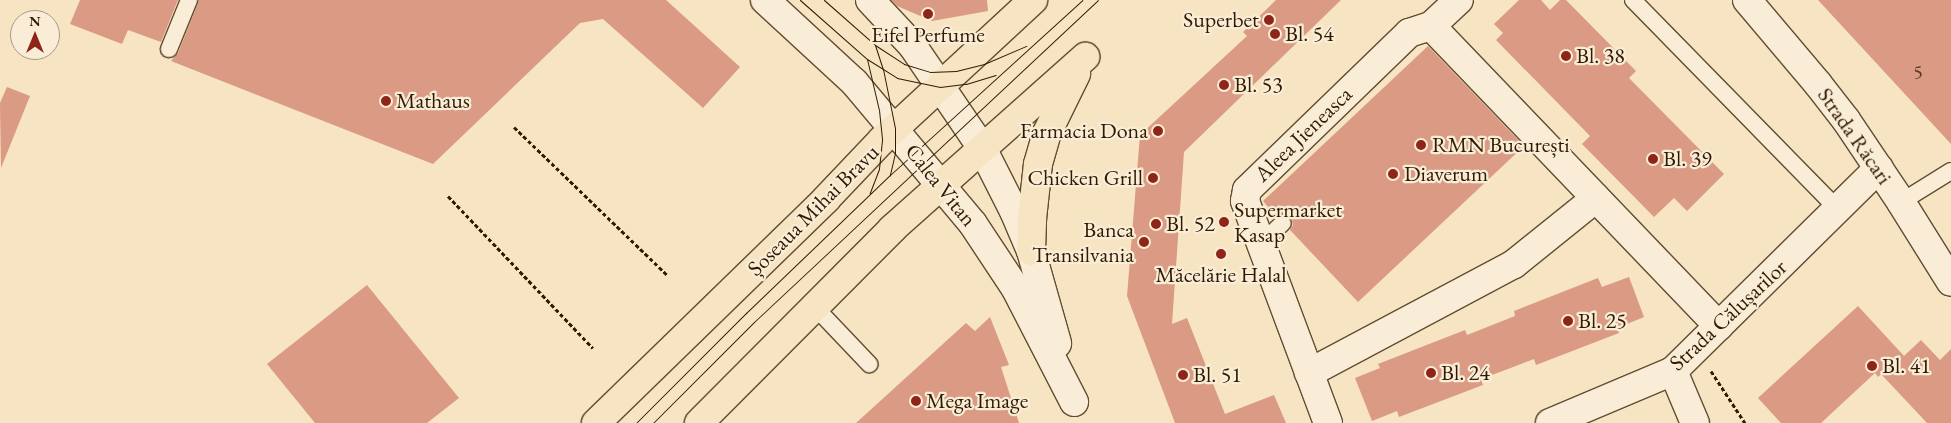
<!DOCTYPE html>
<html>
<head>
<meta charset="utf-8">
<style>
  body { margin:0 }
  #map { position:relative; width:1951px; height:423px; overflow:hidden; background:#f7e4c3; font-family:"EB Garamond",serif }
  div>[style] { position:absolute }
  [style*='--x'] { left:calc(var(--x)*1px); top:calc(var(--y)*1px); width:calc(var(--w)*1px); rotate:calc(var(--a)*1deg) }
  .building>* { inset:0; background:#da9a83 }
  .path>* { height:3px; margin-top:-1.5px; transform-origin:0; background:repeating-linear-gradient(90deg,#311b00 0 4px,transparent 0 6.5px) }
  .roads { filter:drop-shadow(1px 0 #624d31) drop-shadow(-1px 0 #624d31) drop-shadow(0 1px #624d31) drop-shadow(0 -1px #624d31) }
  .service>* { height:16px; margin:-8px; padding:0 8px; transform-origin:8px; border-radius:8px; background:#faedd8 }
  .minor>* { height:28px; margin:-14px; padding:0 14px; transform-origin:14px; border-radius:14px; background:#faedd8 }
  .secondary>* { height:28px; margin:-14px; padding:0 14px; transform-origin:14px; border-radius:14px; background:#faedd8 }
  .primary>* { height:28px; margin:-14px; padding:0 14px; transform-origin:14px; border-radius:14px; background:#f7e4c3 }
  .tram>* { height:1px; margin:-0.5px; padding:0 0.5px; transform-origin:0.5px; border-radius:0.5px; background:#311b00 }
  .dots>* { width:14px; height:14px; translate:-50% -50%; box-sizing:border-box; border:2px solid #faedd8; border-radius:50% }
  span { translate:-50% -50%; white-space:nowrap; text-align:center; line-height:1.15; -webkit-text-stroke:4.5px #faedd8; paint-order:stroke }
  .number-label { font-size:20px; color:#5b3b21 }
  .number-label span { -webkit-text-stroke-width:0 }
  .poi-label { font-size:22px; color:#311b00 }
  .right { translate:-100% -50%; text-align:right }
  .left { translate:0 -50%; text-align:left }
  .street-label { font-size:22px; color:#311b00 }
  .north { position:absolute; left:10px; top:10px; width:50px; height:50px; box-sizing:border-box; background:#faedd8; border:1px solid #aa9982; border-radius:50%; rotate:0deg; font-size:14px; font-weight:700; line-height:20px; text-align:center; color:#311b00 }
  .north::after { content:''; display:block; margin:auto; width:18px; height:22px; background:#8f2418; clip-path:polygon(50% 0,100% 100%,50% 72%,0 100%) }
</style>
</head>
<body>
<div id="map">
  <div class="building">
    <i style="clip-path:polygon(80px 0,178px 0,161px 42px,128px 30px,122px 44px,70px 24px)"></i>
    <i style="clip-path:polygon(199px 0,666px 0,740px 67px,703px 108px,603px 19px,580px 23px,433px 164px,171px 61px,178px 53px)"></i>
    <i style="clip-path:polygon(891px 0,987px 0,988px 11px,932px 21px,897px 6px)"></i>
    <i style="clip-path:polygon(1276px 0,1341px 0,1184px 152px,1172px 324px,1187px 318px,1225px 414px,1274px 395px,1286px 423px,1175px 423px,1127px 296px,1140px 135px,1247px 36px,1243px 32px)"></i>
    <i style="clip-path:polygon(1519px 0,1541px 0,1550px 10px,1560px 0,1566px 0,1636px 71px,1629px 78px,1724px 174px,1687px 211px,1674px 198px,1654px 217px,1582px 144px,1590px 136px,1496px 40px,1503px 33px,1494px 24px)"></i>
    <i style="clip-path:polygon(1818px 0,1951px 0,1951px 144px)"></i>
    <i style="clip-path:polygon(1428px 46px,1524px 146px,1358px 302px,1290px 230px,1293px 225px,1291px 216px,1285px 213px,1276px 216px,1263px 201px)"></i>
    <i style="clip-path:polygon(7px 87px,30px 96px,1px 168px,0 103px)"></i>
    <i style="clip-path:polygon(1629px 277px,1644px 317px,1617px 328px,1619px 333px,1536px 365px,1534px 359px,1508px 369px,1481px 379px,1483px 385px,1399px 417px,1397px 411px,1372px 421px,1355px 378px,1380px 368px,1378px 364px,1465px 330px,1467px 335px,1515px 316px,1514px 311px,1598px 278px,1602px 287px)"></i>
    <i style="clip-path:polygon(367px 285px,459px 398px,427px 423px,315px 423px,267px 364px)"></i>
    <i style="clip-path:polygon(1858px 306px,1904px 356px,1921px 340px,1940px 360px,1951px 349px,1951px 423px,1927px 423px,1881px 374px,1878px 377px,1875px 373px,1821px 423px,1781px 423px,1758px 398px)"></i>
    <i style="clip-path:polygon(990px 317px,1009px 365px,1001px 367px,1019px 423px,856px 423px,966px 323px,975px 331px)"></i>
  </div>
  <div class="path">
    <i style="--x:514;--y:127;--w:213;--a:44"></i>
    <i style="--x:448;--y:196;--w:210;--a:46.4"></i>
    <i style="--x:1711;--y:371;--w:62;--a:56.8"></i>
  </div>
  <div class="roads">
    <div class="service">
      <i style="--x:1633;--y:0;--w:294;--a:45.6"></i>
      <i style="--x:169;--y:49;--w:53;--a:-67.8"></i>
      <i style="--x:1901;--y:202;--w:59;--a:-31.8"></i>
      <i style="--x:1261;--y:244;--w:30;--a:-44"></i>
      <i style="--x:815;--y:307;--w:79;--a:46.5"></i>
    </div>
    <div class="minor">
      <i style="--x:1747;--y:0;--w:110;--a:49.8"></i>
      <i style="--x:1818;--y:84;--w:46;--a:52.1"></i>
      <i style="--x:1846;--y:120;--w:99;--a:56.1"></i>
      <i style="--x:1901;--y:202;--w:94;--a:58"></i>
      <i style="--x:1431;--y:26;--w:416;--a:46.2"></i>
      <i style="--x:1673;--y:371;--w:56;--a:67.1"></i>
      <i style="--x:1309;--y:373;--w:232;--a:-28"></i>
      <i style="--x:1514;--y:264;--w:105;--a:-38.8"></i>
      <i style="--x:1328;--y:423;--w:237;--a:-110.5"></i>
      <i style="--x:1245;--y:201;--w:11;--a:-80"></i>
      <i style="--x:1247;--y:190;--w:226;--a:-44.1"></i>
      <i style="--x:1409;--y:33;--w:23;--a:-18"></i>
      <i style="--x:1431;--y:26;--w:38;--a:-43"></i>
      <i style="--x:1550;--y:423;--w:134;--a:-22.9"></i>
      <i style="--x:1673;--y:371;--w:289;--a:-44.6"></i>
    </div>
    <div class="secondary">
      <i style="--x:765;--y:0;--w:121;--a:42.7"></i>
      <i style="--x:854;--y:82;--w:185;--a:50"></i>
      <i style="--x:973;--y:224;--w:78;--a:56.5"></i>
      <i style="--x:1016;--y:289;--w:127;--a:62.8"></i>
      <i style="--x:870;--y:0;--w:62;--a:47"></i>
      <i style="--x:912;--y:45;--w:125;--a:55.8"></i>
      <i style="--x:982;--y:148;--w:71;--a:63.1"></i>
      <i style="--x:1014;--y:211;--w:43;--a:67"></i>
      <i style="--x:1031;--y:251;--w:96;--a:74.2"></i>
    </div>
    <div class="primary">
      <i style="--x:1031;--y:251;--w:32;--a:-88"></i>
      <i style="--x:1032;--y:219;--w:55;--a:-83.8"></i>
      <i style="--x:1038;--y:164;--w:32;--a:-74"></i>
      <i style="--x:1047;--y:133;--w:66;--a:-63.8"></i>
      <i style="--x:596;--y:423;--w:321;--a:-44.2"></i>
      <i style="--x:826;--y:199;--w:81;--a:-46.5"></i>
      <i style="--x:882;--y:140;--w:206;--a:-42.8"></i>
      <i style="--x:699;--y:423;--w:274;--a:-45.1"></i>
      <i style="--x:892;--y:229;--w:259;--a:-41.7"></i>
    </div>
  </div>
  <div class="tram">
    <i style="--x:800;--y:0;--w:89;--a:41.4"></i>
    <i style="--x:867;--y:59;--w:36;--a:32"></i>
    <i style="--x:897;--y:78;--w:44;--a:11.8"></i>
    <i style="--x:940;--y:87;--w:26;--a:-7"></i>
    <i style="--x:966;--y:84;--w:31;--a:-17"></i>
    <i style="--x:824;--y:0;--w:68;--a:41.4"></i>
    <i style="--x:875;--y:45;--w:35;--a:33"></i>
    <i style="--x:904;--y:64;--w:27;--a:17"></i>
    <i style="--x:930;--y:72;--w:26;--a:-2"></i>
    <i style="--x:956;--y:71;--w:29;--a:-14"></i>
    <i style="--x:984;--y:64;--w:46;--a:-23.2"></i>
    <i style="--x:875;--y:45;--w:25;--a:72"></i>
    <i style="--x:883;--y:69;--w:60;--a:78.5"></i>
    <i style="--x:895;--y:128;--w:25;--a:90"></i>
    <i style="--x:895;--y:153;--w:23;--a:103"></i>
    <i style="--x:867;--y:59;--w:52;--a:76.8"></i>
    <i style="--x:879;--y:110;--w:30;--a:84"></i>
    <i style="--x:882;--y:140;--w:29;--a:96"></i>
    <i style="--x:879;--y:169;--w:26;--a:111"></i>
    <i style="--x:636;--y:423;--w:156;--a:-45"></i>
    <i style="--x:746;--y:313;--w:199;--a:-43.8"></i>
    <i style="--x:890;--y:175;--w:260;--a:-42.3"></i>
    <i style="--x:653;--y:423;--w:143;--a:-45"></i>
    <i style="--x:754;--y:322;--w:471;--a:-43.1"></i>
  </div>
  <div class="dots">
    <i style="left:928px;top:14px;background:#8f2418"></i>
    <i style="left:1269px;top:20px;background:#8f2418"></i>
    <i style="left:1275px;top:34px;background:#8f2418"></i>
    <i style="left:1566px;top:56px;background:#8f2418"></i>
    <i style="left:1224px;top:85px;background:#8f2418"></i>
    <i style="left:386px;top:101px;background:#8f2418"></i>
    <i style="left:1158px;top:131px;background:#8f2418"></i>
    <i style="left:1421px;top:145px;background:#8f2418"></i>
    <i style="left:1653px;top:159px;background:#8f2418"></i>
    <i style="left:1393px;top:174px;background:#8f2418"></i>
    <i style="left:1153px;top:178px;background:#8f2418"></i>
    <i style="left:1224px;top:222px;background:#8f2418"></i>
    <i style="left:1156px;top:224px;background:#8f2418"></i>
    <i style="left:1144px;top:242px;background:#8f2418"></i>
    <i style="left:1221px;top:254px;background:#8f2418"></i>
    <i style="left:1568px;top:321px;background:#8f2418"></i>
    <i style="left:1872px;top:366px;background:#8f2418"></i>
    <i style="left:1431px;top:373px;background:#8f2418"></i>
    <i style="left:1183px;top:375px;background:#8f2418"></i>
    <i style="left:916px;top:401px;background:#8f2418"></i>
  </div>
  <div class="number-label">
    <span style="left:1918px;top:72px">5</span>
  </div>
  <div class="poi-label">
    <span class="right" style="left:1259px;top:20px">Superbet</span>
    <span class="left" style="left:1285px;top:34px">Bl. 54</span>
    <span style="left:928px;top:35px">Eifel Perfume</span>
    <span class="left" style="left:1576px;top:56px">Bl. 38</span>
    <span class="left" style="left:1234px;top:85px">Bl. 53</span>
    <span class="left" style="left:396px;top:101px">Mathaus</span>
    <span class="right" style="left:1148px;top:131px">Farmacia Dona</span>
    <span class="left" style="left:1432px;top:145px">RMN București</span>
    <span class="left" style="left:1663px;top:159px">Bl. 39</span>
    <span class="left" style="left:1404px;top:174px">Diaverum</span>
    <span class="right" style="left:1143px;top:178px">Chicken Grill</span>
    <span class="left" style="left:1234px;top:222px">Supermarket<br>Kasap</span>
    <span class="left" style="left:1166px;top:224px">Bl. 52</span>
    <span class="right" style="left:1134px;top:242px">Banca<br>Transilvania</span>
    <span style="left:1221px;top:275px">Măcelărie Halal</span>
    <span class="left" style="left:1578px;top:321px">Bl. 25</span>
    <span class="left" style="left:1882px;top:366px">Bl. 41</span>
    <span class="left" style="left:1441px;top:373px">Bl. 24</span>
    <span class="left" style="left:1193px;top:375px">Bl. 51</span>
    <span class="left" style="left:926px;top:401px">Mega Image</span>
  </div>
  <div class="street-label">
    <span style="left:1303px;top:134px;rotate:-44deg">Aleea Jieneasca</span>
    <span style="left:1855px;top:136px;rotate:55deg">Strada Răcari</span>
    <span style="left:941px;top:185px;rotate:51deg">Calea Vitan</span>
    <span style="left:813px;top:210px;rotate:-45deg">Șoseaua Mihai Bravu</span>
    <span style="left:1728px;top:315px;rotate:-43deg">Strada Călușarilor</span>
  </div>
  <div class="north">N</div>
</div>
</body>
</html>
